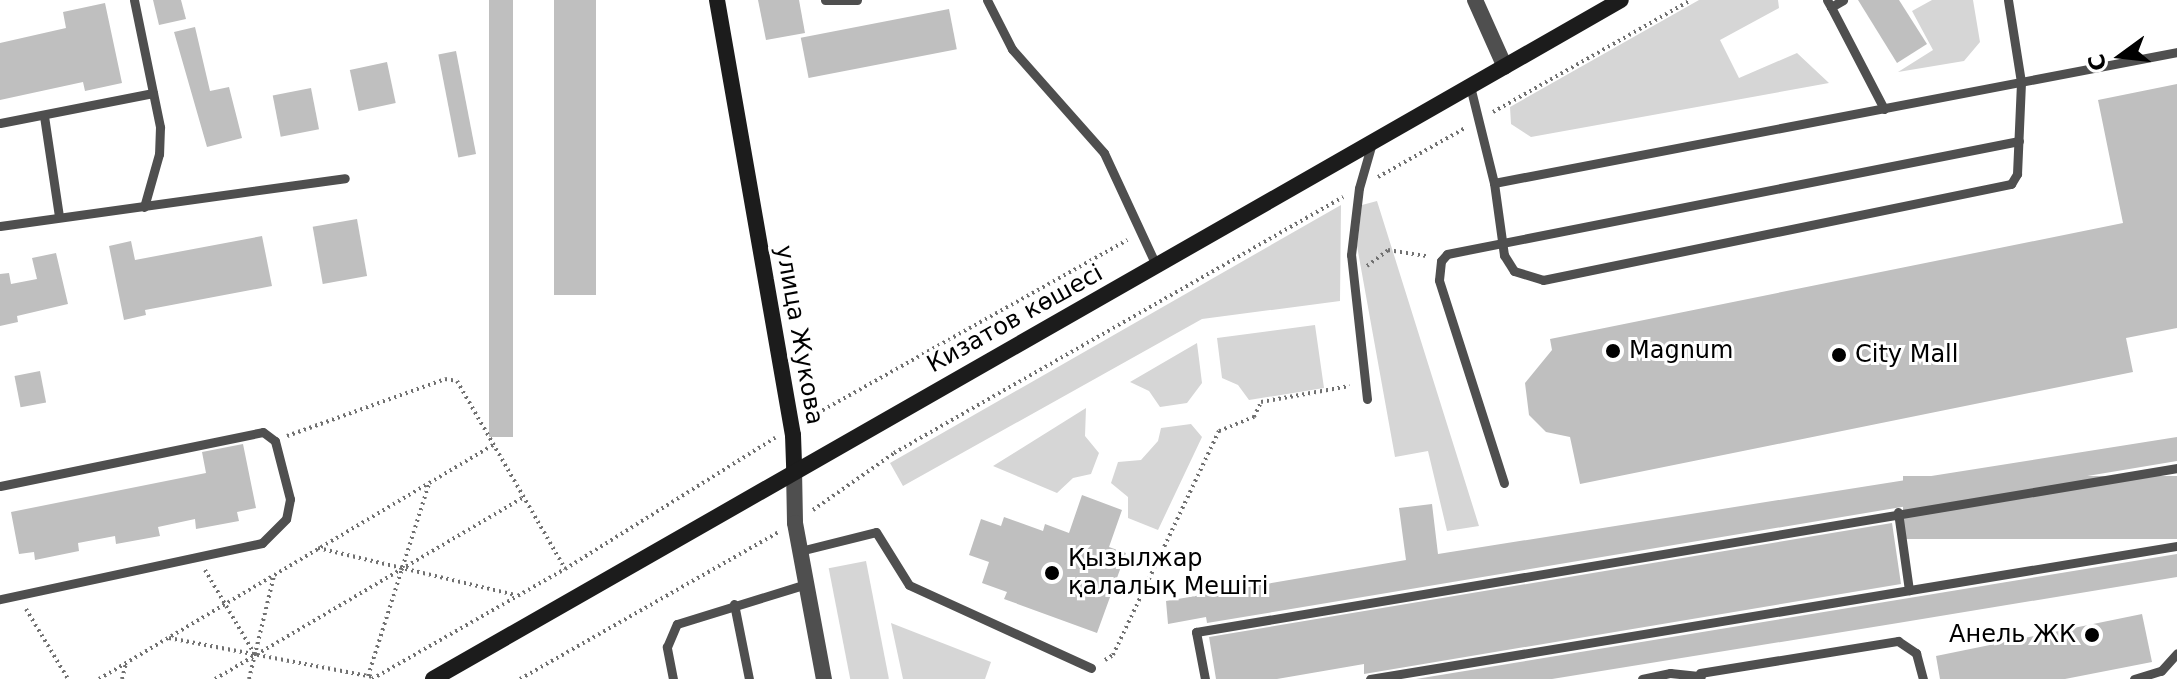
<!DOCTYPE html>
<html>
<head>
<meta charset="utf-8">
<style>
  body { margin:0 }
  #map { position:relative; width:2177px; height:679px; overflow:hidden; background:#fff; font-family:"DejaVu Sans",sans-serif }
  div>[style] { position:absolute }
  [style*='--x'] { left:calc(var(--x)*1px); top:calc(var(--y)*1px); width:calc(var(--w)*1px); rotate:calc(var(--a)*1deg) }
  .green>* { inset:0; background:#d6d6d6; transform-origin:0 0 }
  .building>* { inset:0; background:#bfbfbf; transform-origin:0 0 }
  .path>* { height:4px; margin-top:-2px; transform-origin:0; background:repeating-linear-gradient(90deg,#717171 0 2px,transparent 0 6px) }
  .service>* { height:9px; margin:-4.5px; padding:0 4.5px; transform-origin:4.5px; border-radius:4.5px; background:#4f4f4f }
  .minor>* { height:16px; margin:-8px; padding:0 8px; transform-origin:8px; border-radius:8px; background:#4f4f4f }
  .secondary>* { height:16px; margin:-8px; padding:0 8px; transform-origin:8px; border-radius:8px; background:#1c1c1c }
  .dots>* { width:22px; height:22px; translate:-50% -50%; box-sizing:border-box; border:4px solid #fff; border-radius:50% }
  span { translate:-50% -50%; white-space:nowrap; text-align:center; line-height:1.15; -webkit-text-stroke:6px #fff; paint-order:stroke }
  .street-label { font-size:24px; color:#000 }
  .poi-label { font-size:24px; color:#000 }
  .left { translate:0 -50%; text-align:left }
  .right { translate:-100% -50%; text-align:right }
  .north { position:absolute; left:2081px; top:16px; width:80px; height:80px; -webkit-text-stroke:6px #fff; paint-order:stroke; rotate:255deg; font-size:22px; font-weight:700; line-height:32px; text-align:center; color:#000 }
  .north::after { content:''; display:block; margin:auto; width:28px; height:36px; background:#000; clip-path:polygon(50% 0,100% 100%,50% 72%,0 100%) }
</style>
</head>
<body>
<div id="map">
  <div class="green">
    <i style="clip-path:polygon(1699px 0,1778px 0,1779px 8px,1720px 40px,1739px 78px,1797px 53px,1829px 83px,1531px 137px,1511px 124px,1510px 107px)"></i>
    <i style="clip-path:polygon(1932px 0,1973px 0,1980px 42px,1964px 61px,1898px 72px,1933px 50px,1912px 11px)"></i>
    <i style="clip-path:polygon(1377px 201px,1479px 526px,1447px 531px,1428px 451px,1395px 457px,1357px 246px,1362px 205px)"></i>
    <i style="clip-path:polygon(1341px 205px,1340px 301px,1202px 319px,903px 486px,890px 463px)"></i>
    <i style="clip-path:polygon(1315px 325px,1324px 388px,1249px 400px,1238px 385px,1222px 378px,1217px 338px)"></i>
    <i style="clip-path:polygon(1197px 343px,1202px 383px,1187px 403px,1160px 407px,1149px 391px,1130px 382px)"></i>
    <i style="clip-path:polygon(1086px 408px,1085px 436px,1099px 453px,1091px 474px,1073px 478px,1057px 493px,993px 466px)"></i>
    <i style="clip-path:polygon(1191px 424px,1202px 437px,1158px 530px,1128px 518px,1128px 497px,1111px 483px,1118px 462px,1141px 460px,1158px 441px,1161px 428px)"></i>
    <i style="left:866px;top:561px;width:120px;height:38px;rotate:79deg"></i>
    <i style="clip-path:polygon(891px 623px,991px 662px,985px 679px,903px 679px)"></i>
  </div>
  <div class="building">
    <i style="clip-path:polygon(153px 0,181px 0,186px 19px,159px 25px)"></i>
    <i style="left:489px;top:0;width:24px;height:437px"></i>
    <i style="left:554px;top:0;width:42px;height:295px"></i>
    <i style="clip-path:polygon(758px 0,799px 0,805px 33px,766px 40px)"></i>
    <i style="clip-path:polygon(1858px 0,1899px 0,1927px 44px,1897px 63px)"></i>
    <i style="clip-path:polygon(105px 3px,122px 83px,85px 91px,83px 82px,0 100px,0 43px,66px 28px,63px 12px)"></i>
    <i style="left:949px;top:9px;width:41px;height:151px;rotate:79deg"></i>
    <i style="clip-path:polygon(195px 27px,210px 91px,229px 87px,242px 138px,207px 147px,174px 32px)"></i>
    <i style="left:456px;top:51px;width:105px;height:18px;rotate:79deg"></i>
    <i style="left:387px;top:62px;width:42px;height:38px;rotate:78deg"></i>
    <i style="clip-path:polygon(2177px 84px,2177px 328px,2126px 338px,2133px 372px,1580px 484px,1570px 437px,1546px 432px,1529px 415px,1525px 383px,1552px 350px,1550px 339px,2123px 223px,2098px 100px)"></i>
    <i style="left:311px;top:88px;width:42px;height:39px;rotate:79deg"></i>
    <i style="left:357px;top:219px;width:58px;height:45px;rotate:80deg"></i>
    <i style="clip-path:polygon(262px 236px,272px 286px,145px 310px,146px 315px,124px 320px,109px 246px,131px 241px,135px 260px)"></i>
    <i style="clip-path:polygon(56px 253px,68px 304px,17px 316px,18px 322px,0 326px,0 274px,9px 273px,11px 284px,37px 279px,32px 258px)"></i>
    <i style="left:40px;top:371px;width:32px;height:26px;rotate:79deg"></i>
    <i style="clip-path:polygon(2177px 437px,2177px 461px,1207px 623px,1206px 617px,1168px 624px,1166px 601px,1406px 560px,1399px 508px,1432px 504px,1438px 554px)"></i>
    <i style="clip-path:polygon(243px 444px,256px 508px,237px 512px,239px 521px,196px 529px,195px 519px,158px 527px,160px 536px,116px 544px,115px 536px,78px 543px,79px 551px,35px 560px,34px 552px,19px 554px,11px 512px,206px 473px,202px 452px)"></i>
    <i style="left:2177px;top:476px;width:63px;height:274px;rotate:90deg"></i>
    <i style="clip-path:polygon(1082px 495px,1122px 510px,1109px 547px,1126px 553px,1097px 633px,1004px 599px,1007px 592px,982px 583px,989px 562px,969px 555px,981px 519px,1001px 526px,1004px 517px,1043px 531px,1045px 524px,1069px 533px)"></i>
    <i style="clip-path:polygon(1892px 523px,1901px 584px,1364px 674px,1364px 664px,1277px 679px,1216px 679px,1209px 637px)"></i>
    <i style="clip-path:polygon(2177px 554px,2177px 577px,1898px 623px,1552px 679px,1416px 679px)"></i>
    <i style="clip-path:polygon(2142px 614px,2152px 662px,2065px 679px,1940px 679px,1936px 656px)"></i>
  </div>
  <div class="path">
    <i style="--x:1493;--y:112;--w:227;--a:-29.5"></i>
    <i style="--x:1378;--y:177;--w:100;--a:-29.4"></i>
    <i style="--x:1367;--y:266;--w:26;--a:-37"></i>
    <i style="--x:1388;--y:250;--w:39;--a:9"></i>
    <i style="--x:807;--y:419;--w:367;--a:-29.2"></i>
    <i style="--x:287;--y:436;--w:168;--a:-19.8"></i>
    <i style="--x:445;--y:379;--w:12;--a:9"></i>
    <i style="--x:457;--y:381;--w:217;--a:60.1"></i>
    <i style="--x:813;--y:510;--w:99;--a:-35.1"></i>
    <i style="--x:894;--y:453;--w:517;--a:-29.69"></i>
    <i style="--x:318;--y:548;--w:203;--a:13.4"></i>
    <i style="--x:205;--y:570;--w:99;--a:59.5"></i>
    <i style="--x:26;--y:609;--w:82;--a:59"></i>
    <i style="--x:169;--y:638;--w:208;--a:10.8"></i>
    <i style="--x:1105;--y:660;--w:9;--a:-32"></i>
    <i style="--x:1113;--y:655;--w:248;--a:-64.7"></i>
    <i style="--x:1219;--y:431;--w:38;--a:-22"></i>
    <i style="--x:1254;--y:417;--w:17;--a:-65"></i>
    <i style="--x:1261;--y:402;--w:90;--a:-10.2"></i>
    <i style="--x:368;--y:676;--w:201;--a:-72.4"></i>
    <i style="--x:99;--y:679;--w:460;--a:-30.7"></i>
    <i style="--x:122;--y:679;--w:16;--a:-76"></i>
    <i style="--x:215;--y:679;--w:359;--a:-30.5"></i>
    <i style="--x:249;--y:679;--w:106;--a:-76.4"></i>
    <i style="--x:372;--y:679;--w:222;--a:-29.7"></i>
    <i style="--x:565;--y:569;--w:248;--a:-32"></i>
    <i style="--x:520;--y:679;--w:298;--a:-29.6"></i>
  </div>
  <div class="service">
    <i style="--x:134;--y:0;--w:130;--a:78.4"></i>
    <i style="--x:160;--y:127;--w:27;--a:92"></i>
    <i style="--x:159;--y:154;--w:55;--a:105.8"></i>
    <i style="--x:825;--y:0;--w:32;--a:0"></i>
    <i style="--x:987;--y:0;--w:55;--a:63"></i>
    <i style="--x:1012;--y:49;--w:139;--a:48.5"></i>
    <i style="--x:1104;--y:153;--w:126;--a:65.1"></i>
    <i style="--x:1827;--y:0;--w:8;--a:60"></i>
    <i style="--x:1831;--y:7;--w:14;--a:-30"></i>
    <i style="--x:1831;--y:7;--w:115;--a:62.5"></i>
    <i style="--x:1470;--y:86;--w:100;--a:76.1"></i>
    <i style="--x:1494;--y:183;--w:73;--a:82.1"></i>
    <i style="--x:1504;--y:255;--w:19;--a:58"></i>
    <i style="--x:1514;--y:271;--w:30;--a:17"></i>
    <i style="--x:1543;--y:280;--w:478;--a:-11.6"></i>
    <i style="--x:2011;--y:184;--w:12;--a:-59"></i>
    <i style="--x:2017;--y:174;--w:92;--a:-87.5"></i>
    <i style="--x:2021;--y:82;--w:83;--a:-99"></i>
    <i style="--x:44;--y:116;--w:101;--a:81.5"></i>
    <i style="--x:0;--y:123;--w:156;--a:-11.1"></i>
    <i style="--x:1494;--y:183;--w:695;--a:-10.86"></i>
    <i style="--x:0;--y:226;--w:348;--a:-7.9"></i>
    <i style="--x:1367;--y:399;--w:145;--a:-96.3"></i>
    <i style="--x:1351;--y:255;--w:67;--a:-83.2"></i>
    <i style="--x:1359;--y:188;--w:47;--a:-73.9"></i>
    <i style="--x:1504;--y:483;--w:213;--a:-107.8"></i>
    <i style="--x:1439;--y:280;--w:19;--a:-84"></i>
    <i style="--x:1441;--y:261;--w:9;--a:-49"></i>
    <i style="--x:1447;--y:254;--w:583;--a:-11.18"></i>
    <i style="--x:0;--y:486;--w:268;--a:-11.6"></i>
    <i style="--x:263;--y:432;--w:15;--a:37"></i>
    <i style="--x:275;--y:441;--w:60;--a:75.5"></i>
    <i style="--x:290;--y:499;--w:20;--a:101"></i>
    <i style="--x:286;--y:519;--w:34;--a:135"></i>
    <i style="--x:262;--y:543;--w:268;--a:167.9"></i>
    <i style="--x:1898;--y:512;--w:79;--a:82"></i>
    <i style="--x:800;--y:551;--w:78;--a:-14"></i>
    <i style="--x:876;--y:532;--w:62;--a:58.1"></i>
    <i style="--x:909;--y:585;--w:200;--a:24.5"></i>
    <i style="--x:734;--y:604;--w:76;--a:78.7"></i>
    <i style="--x:1700;--y:673;--w:201;--a:-9.2"></i>
    <i style="--x:1898;--y:641;--w:22;--a:34"></i>
    <i style="--x:1916;--y:653;--w:27;--a:75"></i>
    <i style="--x:673;--y:679;--w:33;--a:-101"></i>
    <i style="--x:667;--y:647;--w:25;--a:-67"></i>
    <i style="--x:677;--y:624;--w:135;--a:-17.2"></i>
    <i style="--x:1205;--y:679;--w:48;--a:-100.8"></i>
    <i style="--x:1196;--y:632;--w:995;--a:-9.49"></i>
    <i style="--x:1370;--y:679;--w:818;--a:-9.36"></i>
    <i style="--x:1642;--y:679;--w:29;--a:-12"></i>
    <i style="--x:1670;--y:673;--w:31;--a:6"></i>
    <i style="--x:2134;--y:679;--w:28;--a:-17"></i>
    <i style="--x:2161;--y:671;--w:24;--a:-48"></i>
  </div>
  <div class="minor">
    <i style="--x:1475;--y:0;--w:73;--a:65.9"></i>
    <i style="--x:794;--y:470;--w:53;--a:88.9"></i>
    <i style="--x:795;--y:523;--w:159;--a:79.5"></i>
  </div>
  <div class="secondary">
    <i style="--x:717;--y:0;--w:442;--a:80.1"></i>
    <i style="--x:793;--y:435;--w:35;--a:88"></i>
    <i style="--x:433;--y:679;--w:1368;--a:-29.75"></i>
  </div>
  <div class="dots">
    <i style="left:1613px;top:351px;background:#000"></i>
    <i style="left:1839px;top:355px;background:#000"></i>
    <i style="left:1052px;top:573px;background:#000"></i>
    <i style="left:2092px;top:635px;background:#000"></i>
  </div>
  <div class="street-label">
    <span style="left:1015px;top:319px;rotate:-29deg">Кизатов көшесі</span>
    <span style="left:799px;top:335px;rotate:80deg">улица Жукова</span>
  </div>
  <div class="poi-label">
    <span class="left" style="left:1629px;top:351px">Magnum</span>
    <span class="left" style="left:1855px;top:355px">City Mall</span>
    <span class="left" style="left:1068px;top:573px">Қызылжар<br>қалалық Мешіті</span>
    <span class="right" style="left:2076px;top:635px">Анель ЖК</span>
  </div>
  <div class="north">С</div>
</div>
</body>
</html>
